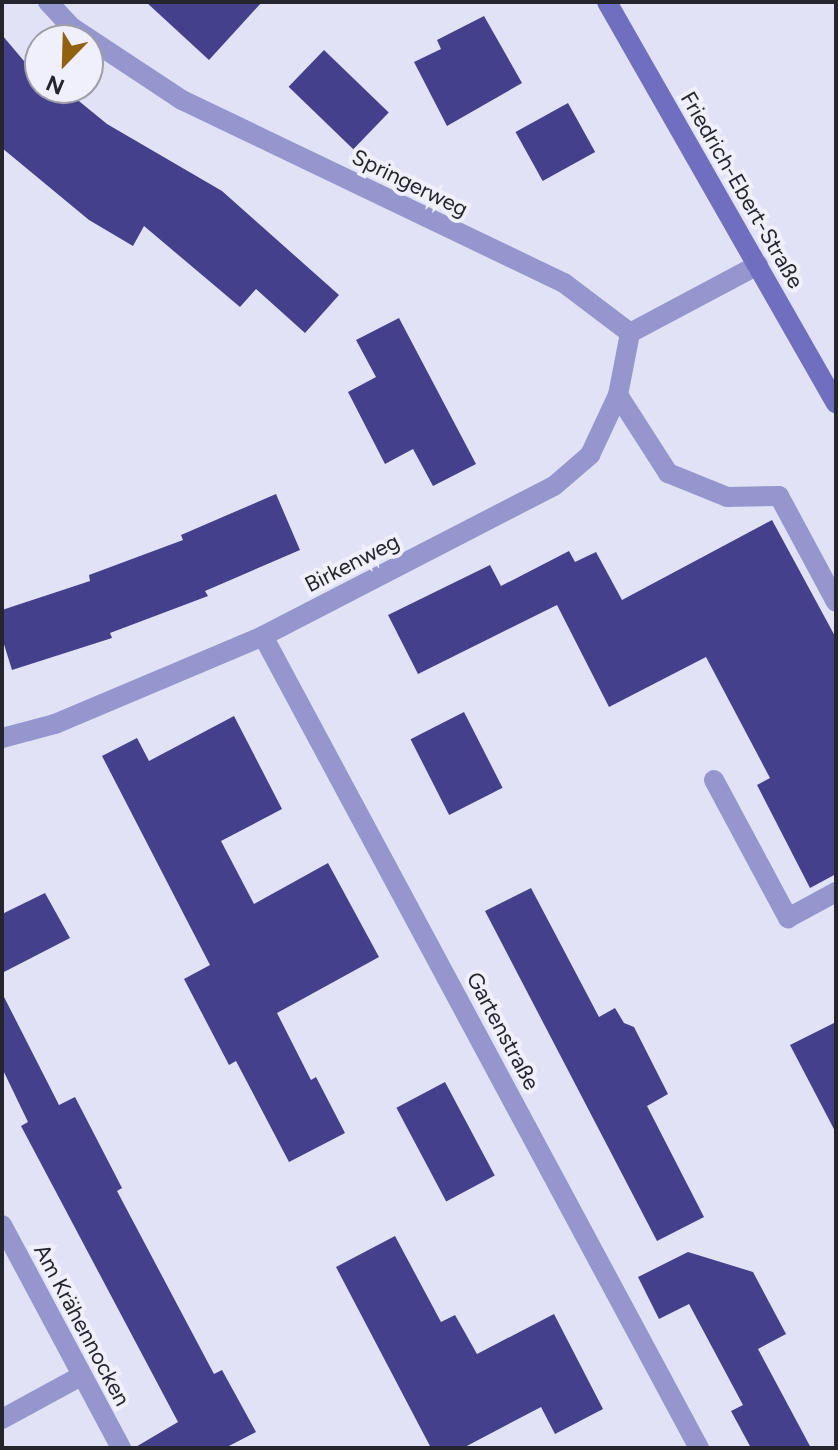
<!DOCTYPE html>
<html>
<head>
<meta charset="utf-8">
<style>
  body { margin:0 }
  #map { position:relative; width:838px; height:1450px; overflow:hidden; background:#e1e2f6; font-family:Figtree,sans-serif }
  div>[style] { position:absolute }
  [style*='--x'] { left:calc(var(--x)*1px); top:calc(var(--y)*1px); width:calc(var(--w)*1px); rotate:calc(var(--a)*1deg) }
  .building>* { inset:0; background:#45408b; transform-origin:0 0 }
  .lane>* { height:20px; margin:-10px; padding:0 10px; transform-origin:10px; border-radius:10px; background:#9596ce }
  .street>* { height:20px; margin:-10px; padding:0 10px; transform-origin:10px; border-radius:10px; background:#9596ce }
  .secondary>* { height:20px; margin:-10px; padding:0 10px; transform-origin:10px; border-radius:10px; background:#706fbf }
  span { translate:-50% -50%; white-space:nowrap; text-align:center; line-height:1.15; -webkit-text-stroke:8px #eff0fc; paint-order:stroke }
  .street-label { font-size:22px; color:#25262d }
  .frame { position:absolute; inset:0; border:4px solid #25262d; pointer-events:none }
  .north { position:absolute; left:24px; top:24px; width:80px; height:80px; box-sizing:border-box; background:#eff0fc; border:2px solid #9e9fa9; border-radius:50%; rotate:203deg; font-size:22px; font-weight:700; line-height:32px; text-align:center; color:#25262d }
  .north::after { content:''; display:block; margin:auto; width:28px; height:36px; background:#92610f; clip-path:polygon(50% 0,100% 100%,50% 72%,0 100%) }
</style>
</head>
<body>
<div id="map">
  <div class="building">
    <i style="clip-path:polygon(146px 2px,262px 2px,209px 60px)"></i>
    <i style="clip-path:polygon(484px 16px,522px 83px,447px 126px,414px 62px,441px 49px,437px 40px)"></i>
    <i style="clip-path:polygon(2px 35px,40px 80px,40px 88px,63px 88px,107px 124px,222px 191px,339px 295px,305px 333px,256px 289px,240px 307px,144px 226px,133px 246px,89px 220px,2px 148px)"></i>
    <i style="left:324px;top:50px;width:90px;height:51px;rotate:44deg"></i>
    <i style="left:568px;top:103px;width:56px;height:60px;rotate:61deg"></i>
    <i style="clip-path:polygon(399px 318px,476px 464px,433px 486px,413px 449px,385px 464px,348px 392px,376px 377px,356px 340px)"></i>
    <i style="clip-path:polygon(276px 494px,300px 550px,205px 591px,208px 596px,110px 633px,112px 638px,12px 670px,2px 638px,2px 610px,90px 581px,89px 575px,183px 540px,181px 535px)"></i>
    <i style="clip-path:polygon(772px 520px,836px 638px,836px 874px,810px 888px,757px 785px,770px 778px,706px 657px,609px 707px,557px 605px,418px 674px,388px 615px,490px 565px,501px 586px,569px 551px,575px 562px,596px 552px,622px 600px)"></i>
    <i style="left:464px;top:712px;width:85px;height:60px;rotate:63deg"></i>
    <i style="clip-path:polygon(234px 716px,282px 809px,221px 841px,254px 904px,328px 863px,379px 957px,277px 1013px,311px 1080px,316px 1077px,345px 1133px,289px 1162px,236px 1061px,229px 1065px,184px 979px,210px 965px,102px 756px,137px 738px,149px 761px)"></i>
    <i style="clip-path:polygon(531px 888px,599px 1017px,615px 1008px,624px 1023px,634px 1027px,668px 1094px,647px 1106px,704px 1217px,657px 1241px,485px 911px)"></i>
    <i style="clip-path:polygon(45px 893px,70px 938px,2px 973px,2px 914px)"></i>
    <i style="clip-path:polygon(2px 993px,59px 1105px,75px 1097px,122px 1188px,117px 1191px,214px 1374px,222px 1370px,256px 1432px,225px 1448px,134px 1448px,178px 1422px,21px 1126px,28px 1122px,2px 1068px)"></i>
    <i style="clip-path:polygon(836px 1022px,836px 1133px,790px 1045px)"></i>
    <i style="left:445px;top:1082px;width:106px;height:55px;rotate:62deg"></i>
    <i style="clip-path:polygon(395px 1236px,441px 1322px,455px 1315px,477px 1354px,554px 1314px,603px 1409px,555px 1434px,541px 1407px,463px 1448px,431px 1448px,336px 1267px)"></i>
    <i style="clip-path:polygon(688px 1252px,753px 1272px,786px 1334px,758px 1349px,811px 1448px,751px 1448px,731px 1411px,743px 1405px,689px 1304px,659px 1319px,638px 1277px)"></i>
  </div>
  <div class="lane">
    <i style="--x:618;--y:395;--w:93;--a:57.3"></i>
    <i style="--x:668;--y:473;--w:64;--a:22.1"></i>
    <i style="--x:727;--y:497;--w:52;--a:-1.1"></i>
    <i style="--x:779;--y:496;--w:120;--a:61.7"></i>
    <i style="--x:714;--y:780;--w:157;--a:61.8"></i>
    <i style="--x:788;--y:918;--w:55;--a:-28.4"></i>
  </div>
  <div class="street">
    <i style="--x:48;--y:2;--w:33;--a:47"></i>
    <i style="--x:70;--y:26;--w:134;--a:33.5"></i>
    <i style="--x:182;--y:100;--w:424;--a:25.6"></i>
    <i style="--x:564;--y:283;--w:83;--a:37.1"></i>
    <i style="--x:630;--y:333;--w:145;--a:-28"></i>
    <i style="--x:263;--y:636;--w:922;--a:61.77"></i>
    <i style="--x:2;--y:738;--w:55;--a:-14.8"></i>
    <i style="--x:55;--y:724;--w:226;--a:-22.9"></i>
    <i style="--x:263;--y:636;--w:327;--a:-27.3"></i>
    <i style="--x:554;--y:486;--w:48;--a:-40.7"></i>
    <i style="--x:590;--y:455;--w:66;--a:-65"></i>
    <i style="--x:618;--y:395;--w:63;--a:-79"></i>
    <i style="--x:2;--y:1225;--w:253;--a:61.9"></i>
    <i style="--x:2;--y:1419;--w:90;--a:-28.6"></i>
  </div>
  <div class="secondary">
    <i style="--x:607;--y:2;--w:462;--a:60.3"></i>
  </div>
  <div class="street-label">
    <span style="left:410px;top:183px;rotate:26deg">Springerweg</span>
    <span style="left:742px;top:190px;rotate:60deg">Friedrich-Ebert-Straße</span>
    <span style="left:352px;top:563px;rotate:-27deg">Birkenweg</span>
    <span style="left:503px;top:1031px;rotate:62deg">Gartenstraße</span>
    <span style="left:82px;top:1325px;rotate:62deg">Am Krähennocken</span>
  </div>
  <div class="frame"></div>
  <div class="north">N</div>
</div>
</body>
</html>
